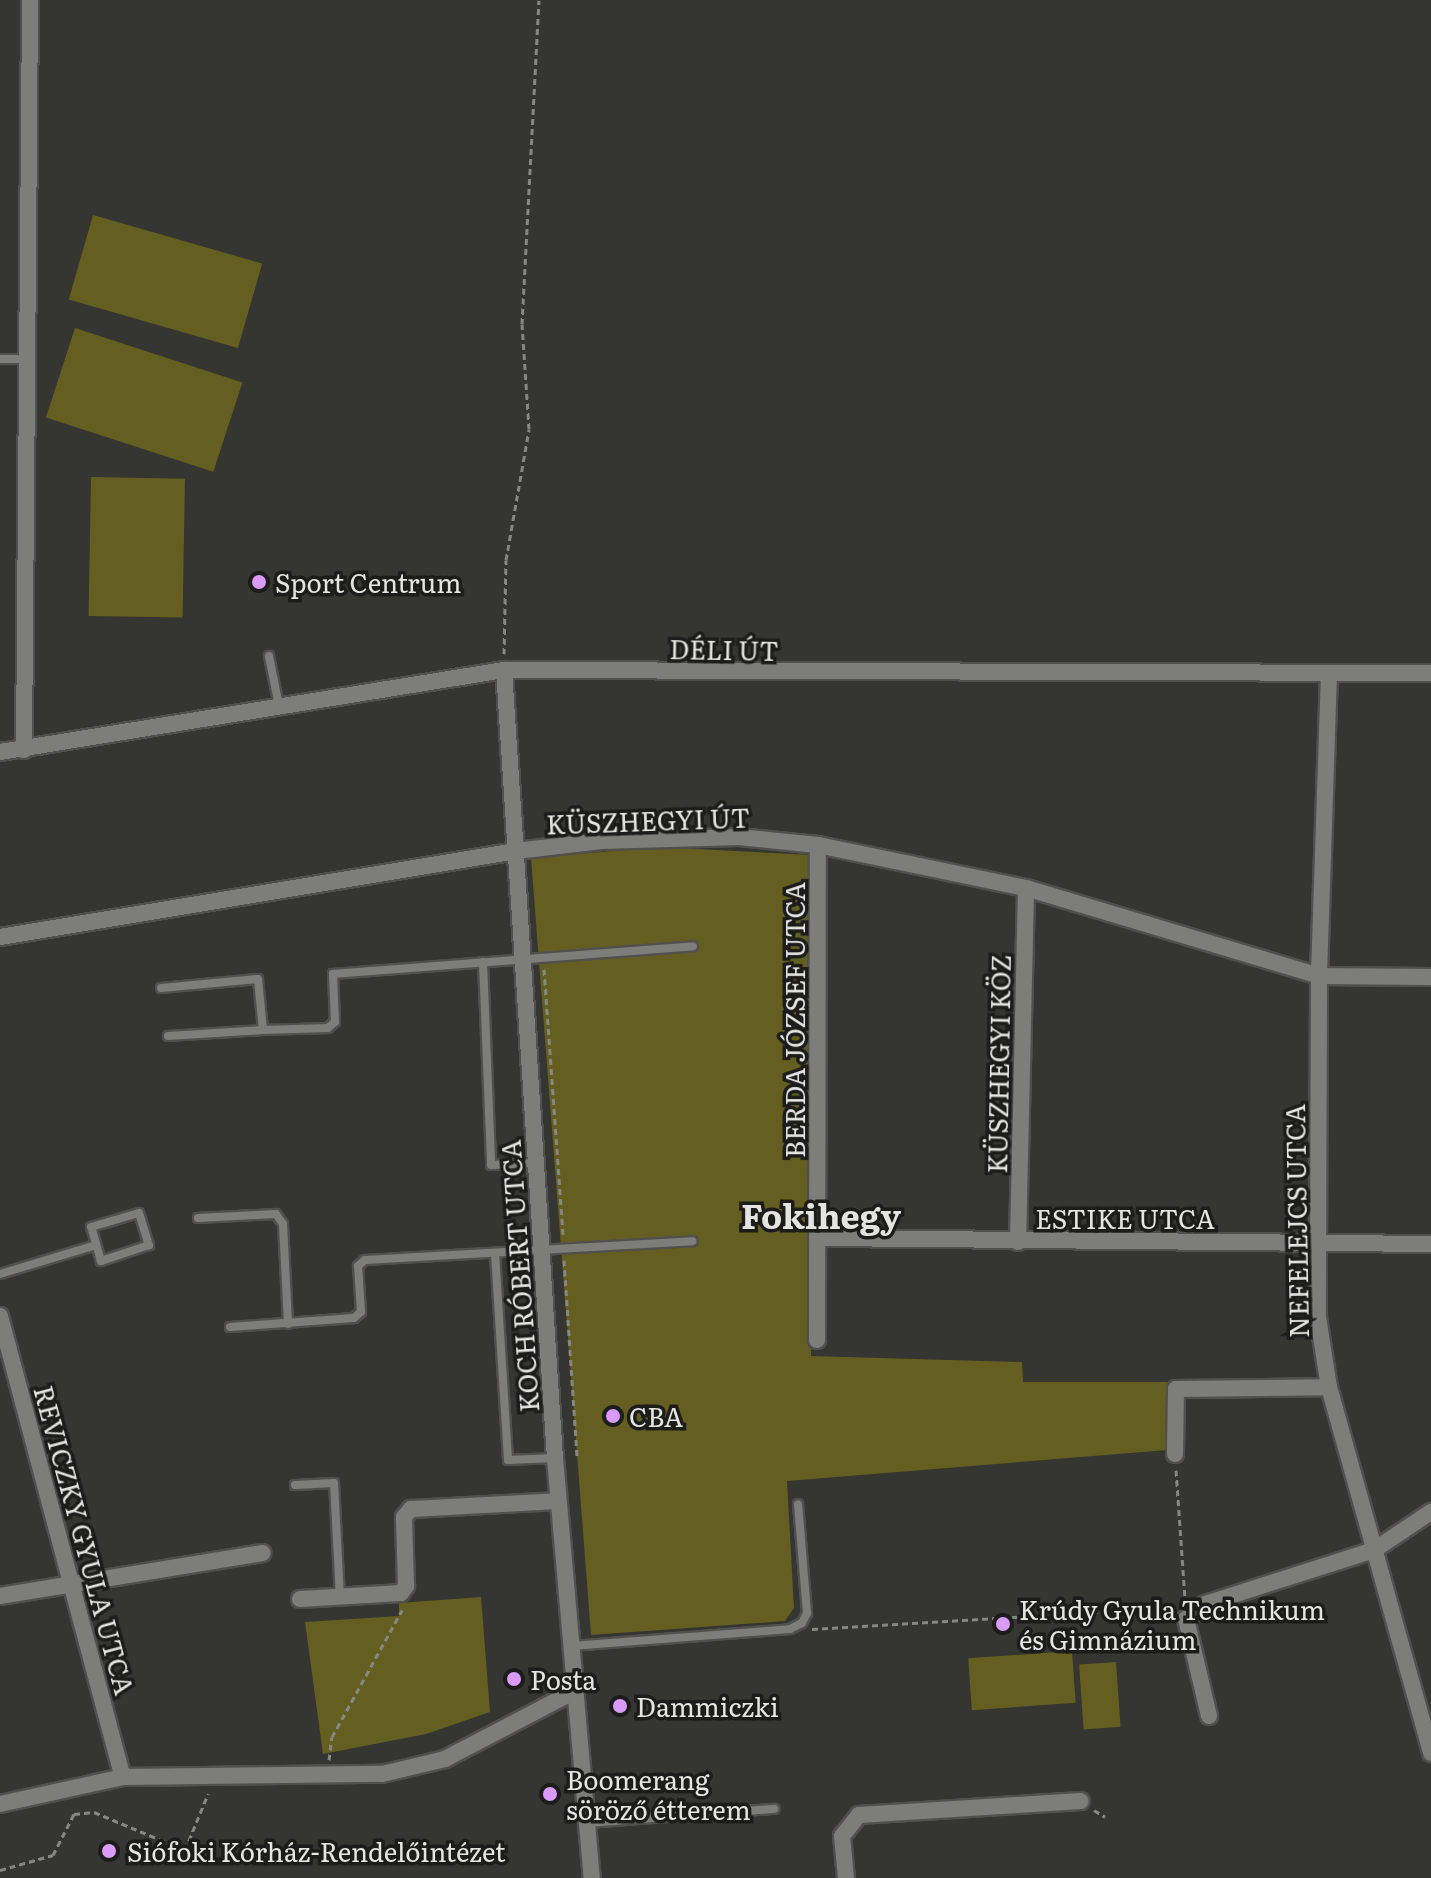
<!DOCTYPE html>
<html>
<head>
<meta charset="utf-8">
<style>
  body { margin:0 }
  #map { position:relative; width:1431px; height:1878px; overflow:hidden; background:#353532; font-family:Literata,serif }
  div>[style] { position:absolute }
  [style*='--x'] { left:calc(var(--x)*1px); top:calc(var(--y)*1px); width:calc(var(--w)*1px); rotate:calc(var(--a)*1deg) }
  .green>* { inset:0; background:#645f20; transform-origin:0 0 }
  .path>* { height:3px; margin-top:-1.5px; transform-origin:0; background:repeating-linear-gradient(90deg,#868683 0 6px,transparent 0 10px) }
  .roads { filter:drop-shadow(2px 0 #51504e) drop-shadow(-2px 0 #51504e) drop-shadow(0 2px #51504e) drop-shadow(0 -2px #51504e) }
  .lane>* { height:8px; margin:-4px; padding:0 4px; transform-origin:4px; border-radius:4px; background:#7d7d7a }
  .street>* { height:16px; margin:-8px; padding:0 8px; transform-origin:8px; border-radius:8px; background:#7d7d7a }
  .dots>* { width:22px; height:22px; translate:-50% -50%; box-sizing:border-box; border:4px solid #1c1c1b; border-radius:50% }
  span { translate:-50% -50%; white-space:nowrap; text-align:center; line-height:1.15; -webkit-text-stroke:7px #1c1c1b; paint-order:stroke }
  .poi-label { font-size:26px; color:#e4e4e2 }
  .left { translate:0 -50%; text-align:left }
  .street-label { font-size:26px; color:#e4e4e2 }
  .district-label { font-size:34px; color:#e4e4e2; font-weight:700 }
</style>
</head>
<body>
<div id="map">
  <div class="green">
    <i style="left:93px;top:215px;width:176px;height:88px;rotate:16deg"></i>
    <i style="left:75px;top:328px;width:176px;height:94px;rotate:18deg"></i>
    <i style="left:91px;top:477px;width:94px;height:139px;rotate:1deg"></i>
    <i style="clip-path:polygon(659px 847px,812px 855px,811px 1356px,1022px 1362px,1023px 1382px,1170px 1382px,1167px 1450px,787px 1481px,794px 1608px,785px 1621px,591px 1635px,531px 858px)"></i>
    <i style="clip-path:polygon(481px 1597px,490px 1712px,426px 1734px,323px 1754px,305px 1622px,399px 1616px,399px 1603px)"></i>
    <i style="left:1072px;top:1651px;width:52px;height:104px;rotate:86deg"></i>
    <i style="left:1116px;top:1662px;width:65px;height:37px;rotate:86deg"></i>
  </div>
  <div class="path">
    <i style="--x:504;--y:654;--w:94;--a:-88.8"></i>
    <i style="--x:506;--y:560;--w:133;--a:-80"></i>
    <i style="--x:529;--y:429;--w:105;--a:-93.8"></i>
    <i style="--x:522;--y:324;--w:324;--a:-87"></i>
    <i style="--x:544;--y:969;--w:269;--a:85.9"></i>
    <i style="--x:564;--y:1260;--w:196;--a:86.2"></i>
    <i style="--x:1176;--y:1470;--w:128;--a:86"></i>
    <i style="--x:812;--y:1629;--w:323;--a:-3.4"></i>
    <i style="--x:329;--y:1760;--w:23;--a:-83"></i>
    <i style="--x:332;--y:1737;--w:145;--a:-61.1"></i>
    <i style="--x:1094;--y:1810;--w:13;--a:32"></i>
    <i style="--x:0;--y:1870;--w:55;--a:-15.8"></i>
    <i style="--x:53;--y:1855;--w:46;--a:-62.9"></i>
    <i style="--x:74;--y:1814;--w:20;--a:-6"></i>
    <i style="--x:94;--y:1812;--w:99;--a:22.7"></i>
    <i style="--x:185;--y:1850;--w:61;--a:-67.7"></i>
  </div>
  <div class="roads">
    <div class="lane">
      <i style="--x:0;--y:359;--w:26;--a:0"></i>
      <i style="--x:269;--y:656;--w:51;--a:78.7"></i>
      <i style="--x:483;--y:962;--w:203;--a:87.7"></i>
      <i style="--x:491;--y:1165;--w:43;--a:-2.7"></i>
      <i style="--x:161;--y:988;--w:97;--a:-5.3"></i>
      <i style="--x:258;--y:979;--w:51;--a:84.4"></i>
      <i style="--x:263;--y:1030;--w:65;--a:-1.8"></i>
      <i style="--x:328;--y:1028;--w:9;--a:-41"></i>
      <i style="--x:335;--y:1022;--w:48;--a:-92.4"></i>
      <i style="--x:333;--y:974;--w:361;--a:-4.4"></i>
      <i style="--x:168;--y:1036;--w:95;--a:-3.6"></i>
      <i style="--x:139;--y:1213;--w:34;--a:73"></i>
      <i style="--x:149;--y:1245;--w:51;--a:161.6"></i>
      <i style="--x:101;--y:1261;--w:35;--a:-106"></i>
      <i style="--x:91;--y:1227;--w:50;--a:-16.3"></i>
      <i style="--x:198;--y:1218;--w:78;--a:-2.9"></i>
      <i style="--x:276;--y:1214;--w:12;--a:55"></i>
      <i style="--x:283;--y:1224;--w:100;--a:87.1"></i>
      <i style="--x:495;--y:1253;--w:207;--a:86.4"></i>
      <i style="--x:508;--y:1460;--w:47;--a:-2.4"></i>
      <i style="--x:0;--y:1274;--w:100;--a:-16.8"></i>
      <i style="--x:230;--y:1327;--w:124;--a:-4.2"></i>
      <i style="--x:354;--y:1318;--w:9;--a:-41"></i>
      <i style="--x:361;--y:1312;--w:46;--a:-93.7"></i>
      <i style="--x:358;--y:1266;--w:9;--a:-41"></i>
      <i style="--x:365;--y:1260;--w:328;--a:-3.3"></i>
      <i style="--x:295;--y:1485;--w:39;--a:-3"></i>
      <i style="--x:334;--y:1483;--w:113;--a:87"></i>
      <i style="--x:571;--y:1646;--w:220;--a:-4.4"></i>
      <i style="--x:790;--y:1629;--w:13;--a:-27"></i>
      <i style="--x:802;--y:1623;--w:11;--a:-63"></i>
      <i style="--x:807;--y:1613;--w:109;--a:-94.7"></i>
      <i style="--x:587;--y:1823;--w:188;--a:-4.3"></i>
    </div>
    <div class="street">
      <i style="--x:504;--y:670;--w:790;--a:86.3"></i>
      <i style="--x:555;--y:1458;--w:422;--a:85"></i>
      <i style="--x:1329;--y:673;--w:303;--a:91.9"></i>
      <i style="--x:1319;--y:976;--w:341;--a:90.2"></i>
      <i style="--x:1318;--y:1317;--w:71;--a:81.1"></i>
      <i style="--x:1329;--y:1387;--w:380;--a:74.4"></i>
      <i style="--x:24;--y:750;--w:750;--a:-89.54"></i>
      <i style="--x:0;--y:752;--w:511;--a:-9.24"></i>
      <i style="--x:504;--y:670;--w:927;--a:0.19"></i>
      <i style="--x:0;--y:937;--w:523;--a:-9.46"></i>
      <i style="--x:516;--y:851;--w:86;--a:-6.7"></i>
      <i style="--x:601;--y:841;--w:138;--a:-1.7"></i>
      <i style="--x:739;--y:837;--w:79;--a:5.8"></i>
      <i style="--x:818;--y:845;--w:212;--a:11.7"></i>
      <i style="--x:1026;--y:888;--w:306;--a:16.7"></i>
      <i style="--x:1319;--y:976;--w:112;--a:0.5"></i>
      <i style="--x:819;--y:1238;--w:612;--a:0.56"></i>
      <i style="--x:1018;--y:1242;--w:354;--a:-88.7"></i>
      <i style="--x:0;--y:1316;--w:477;--a:75.1"></i>
      <i style="--x:817;--y:1340;--w:495;--a:-89.9"></i>
      <i style="--x:1175;--y:1454;--w:65;--a:-89.1"></i>
      <i style="--x:1176;--y:1389;--w:153;--a:-0.7"></i>
      <i style="--x:0;--y:1596;--w:266;--a:-9.3"></i>
      <i style="--x:300;--y:1599;--w:101;--a:-3.4"></i>
      <i style="--x:401;--y:1593;--w:9;--a:-54"></i>
      <i style="--x:406;--y:1586;--w:69;--a:-91.7"></i>
      <i style="--x:404;--y:1517;--w:11;--a:-49"></i>
      <i style="--x:411;--y:1509;--w:147;--a:-3.1"></i>
      <i style="--x:1209;--y:1716;--w:100;--a:-103.3"></i>
      <i style="--x:1186;--y:1619;--w:24;--a:-38"></i>
      <i style="--x:1205;--y:1604;--w:177;--a:-17.7"></i>
      <i style="--x:1374;--y:1550;--w:69;--a:-33.7"></i>
      <i style="--x:0;--y:1804;--w:126;--a:-12.4"></i>
      <i style="--x:123;--y:1777;--w:259;--a:-0.7"></i>
      <i style="--x:382;--y:1774;--w:65;--a:-13.4"></i>
      <i style="--x:445;--y:1759;--w:147;--a:-27.6"></i>
      <i style="--x:846;--y:1878;--w:42;--a:-95.4"></i>
      <i style="--x:842;--y:1836;--w:27;--a:-51"></i>
      <i style="--x:859;--y:1815;--w:222;--a:-3.6"></i>
    </div>
  </div>
  <div class="dots">
    <i style="left:259px;top:582px;background:#da9af7"></i>
    <i style="left:613px;top:1416px;background:#da9af7"></i>
    <i style="left:1003px;top:1624px;background:#da9af7"></i>
    <i style="left:514px;top:1679px;background:#da9af7"></i>
    <i style="left:620px;top:1706px;background:#da9af7"></i>
    <i style="left:550px;top:1794px;background:#da9af7"></i>
    <i style="left:109px;top:1851px;background:#da9af7"></i>
  </div>
  <div class="poi-label">
    <span class="left" style="left:275px;top:582px">Sport Centrum</span>
    <span class="left" style="left:629px;top:1416px">CBA</span>
    <span class="left" style="left:1019px;top:1624px">Krúdy Gyula Technikum<br>és Gimnázium</span>
    <span class="left" style="left:530px;top:1679px">Posta</span>
    <span class="left" style="left:636px;top:1706px">Dammiczki</span>
    <span class="left" style="left:566px;top:1794px">Boomerang<br>söröző étterem</span>
    <span class="left" style="left:127px;top:1851px">Siófoki Kórház-Rendelőintézet</span>
  </div>
  <div class="street-label">
    <span style="left:724px;top:649px;rotate:1deg">DÉLI ÚT</span>
    <span style="left:648px;top:820px;rotate:-2deg">KÜSZHEGYI ÚT</span>
    <span style="left:794px;top:1020px;rotate:-90deg">BERDA JÓZSEF UTCA</span>
    <span style="left:998px;top:1064px;rotate:-89deg">KÜSZHEGYI KÖZ</span>
    <span style="left:1125px;top:1218px">ESTIKE UTCA</span>
    <span style="left:1296px;top:1221px;rotate:-91deg">NEFELEJCS UTCA</span>
    <span style="left:519px;top:1276px;rotate:-94deg">KOCH RÓBERT UTCA</span>
    <span style="left:85px;top:1540px;rotate:75deg">REVICZKY GYULA UTCA</span>
  </div>
  <div class="district-label">
    <span style="left:821px;top:1215px">Fokihegy</span>
  </div>
</div>
</body>
</html>
